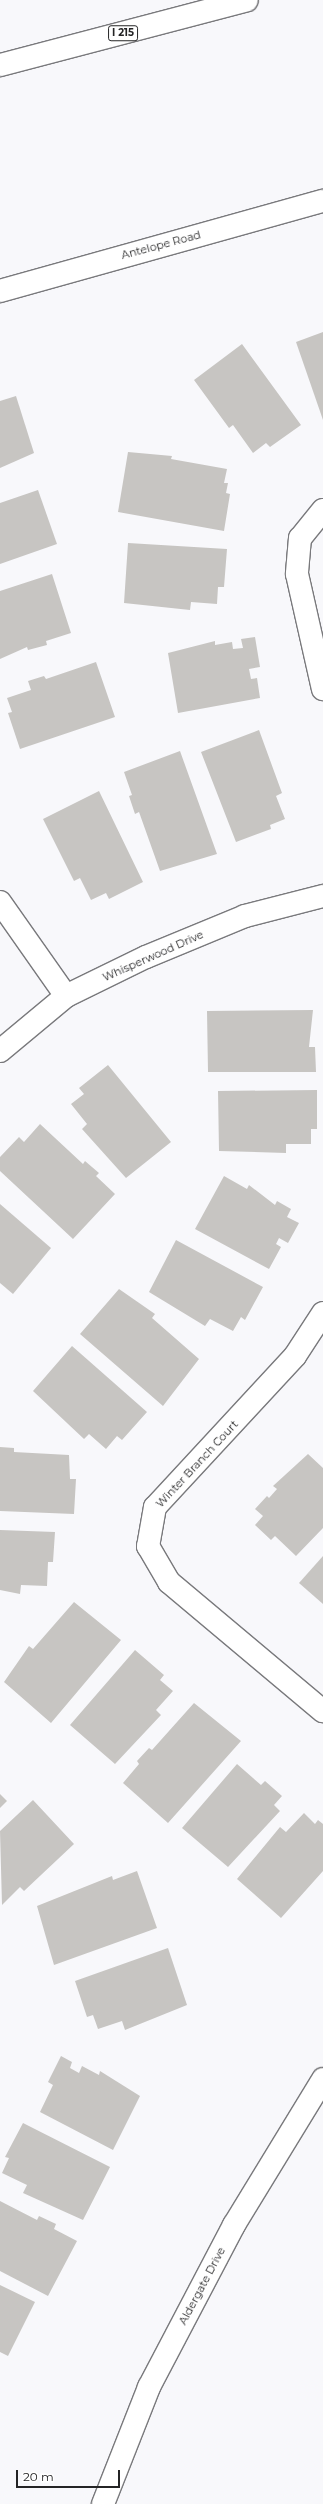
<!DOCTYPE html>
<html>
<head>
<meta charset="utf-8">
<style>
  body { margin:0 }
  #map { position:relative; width:323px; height:2504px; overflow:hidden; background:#f8f8fb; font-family:Montserrat,sans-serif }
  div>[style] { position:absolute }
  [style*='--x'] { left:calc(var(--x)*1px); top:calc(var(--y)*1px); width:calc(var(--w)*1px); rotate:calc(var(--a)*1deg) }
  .building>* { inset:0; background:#c7c5c2 }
  .roads { filter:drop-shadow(1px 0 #79797c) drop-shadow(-1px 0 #79797c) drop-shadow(0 1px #79797c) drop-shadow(0 -1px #79797c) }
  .street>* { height:22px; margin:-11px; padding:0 11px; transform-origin:11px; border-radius:11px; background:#fff }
  .secondary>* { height:22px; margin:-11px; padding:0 11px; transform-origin:11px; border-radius:11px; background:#fff }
  .highway>* { height:22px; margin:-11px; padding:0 11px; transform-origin:11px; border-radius:11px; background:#fff }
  span { translate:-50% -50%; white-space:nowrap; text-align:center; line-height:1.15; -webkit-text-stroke:3px #fff; paint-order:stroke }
  .shield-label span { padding:1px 3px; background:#fff; border:1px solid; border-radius:3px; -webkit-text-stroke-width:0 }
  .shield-label { font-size:10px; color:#242425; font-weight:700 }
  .street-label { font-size:11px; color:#242425 }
  .scale { position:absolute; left:16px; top:2470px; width:104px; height:18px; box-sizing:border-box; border:2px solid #242425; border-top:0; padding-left:5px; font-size:12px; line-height:14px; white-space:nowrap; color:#242425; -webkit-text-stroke:3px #fff; paint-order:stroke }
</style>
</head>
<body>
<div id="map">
  <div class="building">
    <i style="clip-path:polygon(323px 332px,323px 420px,296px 342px)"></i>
    <i style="clip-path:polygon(242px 344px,301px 425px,270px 447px,266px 443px,253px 453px,233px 425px,229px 428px,194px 380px)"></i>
    <i style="clip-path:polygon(16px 396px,34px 453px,0 468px,0 401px)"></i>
    <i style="clip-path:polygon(128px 452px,172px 456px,171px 459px,227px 469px,224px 483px,228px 483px,226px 493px,230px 494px,224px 531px,118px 512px)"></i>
    <i style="clip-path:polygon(38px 490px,57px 544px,0 564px,0 503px)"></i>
    <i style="clip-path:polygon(128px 543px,227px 549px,224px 587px,218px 587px,217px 604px,191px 602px,190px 610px,124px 603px)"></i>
    <i style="clip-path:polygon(52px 574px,71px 633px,46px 641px,47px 645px,28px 650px,27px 647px,0 659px,0 591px)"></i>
    <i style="clip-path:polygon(255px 637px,260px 667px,249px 669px,251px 679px,257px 678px,260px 698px,178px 713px,168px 653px,215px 641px,215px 645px,232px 642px,233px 649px,243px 648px,241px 639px)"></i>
    <i style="clip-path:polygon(96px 662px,115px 717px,20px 749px,8px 713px,12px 712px,7px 698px,31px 690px,28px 681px,44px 676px,46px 679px)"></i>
    <i style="clip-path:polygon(259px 730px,282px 793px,276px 796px,285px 819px,270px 825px,271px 829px,236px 842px,201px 752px)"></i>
    <i style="clip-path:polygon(180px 751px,217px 854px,160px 871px,139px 812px,135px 814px,129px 796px,132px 795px,124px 772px)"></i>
    <i style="clip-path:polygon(99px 791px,143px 882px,109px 899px,106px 893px,91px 900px,80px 878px,74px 881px,43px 819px)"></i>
    <i style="clip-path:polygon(313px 1010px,309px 1047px,315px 1047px,316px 1072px,208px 1072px,207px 1011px)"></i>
    <i style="clip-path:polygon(108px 1065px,171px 1142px,126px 1178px,82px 1129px,87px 1124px,71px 1104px,84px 1094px,79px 1088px)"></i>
    <i style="clip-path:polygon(317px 1090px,317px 1129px,311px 1129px,311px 1144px,286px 1144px,286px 1153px,219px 1151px,218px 1091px)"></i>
    <i style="clip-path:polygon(40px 1124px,83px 1164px,85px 1161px,99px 1173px,96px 1176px,115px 1194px,73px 1239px,0 1171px,0 1157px,19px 1137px,24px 1142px)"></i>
    <i style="clip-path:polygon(224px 1176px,247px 1189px,249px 1185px,275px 1205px,277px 1201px,291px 1209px,287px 1217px,299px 1223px,288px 1243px,279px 1238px,276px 1244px,281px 1247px,269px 1269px,195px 1229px)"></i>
    <i style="clip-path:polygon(0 1204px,51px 1248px,13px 1294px,0 1283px)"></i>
    <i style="clip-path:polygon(176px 1240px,263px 1287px,245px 1320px,241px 1317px,233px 1331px,210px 1319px,205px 1326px,149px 1292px)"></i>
    <i style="clip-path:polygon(119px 1289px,155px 1314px,152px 1318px,199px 1359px,163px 1406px,80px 1334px)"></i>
    <i style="clip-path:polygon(72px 1346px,147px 1412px,122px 1440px,117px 1436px,106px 1449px,89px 1434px,84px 1439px,33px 1391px)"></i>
    <i style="clip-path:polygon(0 1447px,14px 1448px,14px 1452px,69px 1455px,70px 1479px,76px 1479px,74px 1514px,0 1511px)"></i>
    <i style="clip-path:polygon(308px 1454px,323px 1468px,323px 1528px,296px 1556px,275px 1536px,271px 1540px,255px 1525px,263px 1516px,255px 1509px,267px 1496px,269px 1498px,277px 1489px,273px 1486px)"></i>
    <i style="clip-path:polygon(0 1530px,55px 1532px,53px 1562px,48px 1562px,47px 1586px,21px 1585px,20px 1594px,0 1590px)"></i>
    <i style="clip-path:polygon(323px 1556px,323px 1604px,299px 1583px)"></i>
    <i style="clip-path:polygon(74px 1602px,121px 1640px,51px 1723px,4px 1682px,29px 1646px,33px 1649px)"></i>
    <i style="clip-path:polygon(135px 1650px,164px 1675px,160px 1680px,173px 1691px,156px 1710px,161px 1715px,115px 1764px,70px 1725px)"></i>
    <i style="clip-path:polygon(194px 1703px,241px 1741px,168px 1823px,123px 1783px,139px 1764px,137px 1761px,149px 1748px,152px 1750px)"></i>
    <i style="clip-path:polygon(237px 1764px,261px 1785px,265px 1781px,282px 1796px,274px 1805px,280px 1811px,228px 1867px,182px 1828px)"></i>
    <i style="clip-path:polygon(0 1794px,7px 1801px,0 1808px)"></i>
    <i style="clip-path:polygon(33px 1800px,74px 1844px,24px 1891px,20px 1887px,2px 1905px,0 1831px)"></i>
    <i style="clip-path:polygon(304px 1813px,315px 1824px,318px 1820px,323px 1824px,323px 1871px,281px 1918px,237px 1879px,280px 1827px,286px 1832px)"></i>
    <i style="clip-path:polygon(137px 1871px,157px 1928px,54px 1965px,37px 1906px,112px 1876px,113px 1880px)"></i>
    <i style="clip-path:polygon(168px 1948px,187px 2005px,125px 2030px,122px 2021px,98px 2029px,93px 2015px,87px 2017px,75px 1981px)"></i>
    <i style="clip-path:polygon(61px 2056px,72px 2062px,70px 2068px,79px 2073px,82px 2066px,99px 2075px,100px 2071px,140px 2096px,113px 2150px,40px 2112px,53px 2085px,48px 2082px)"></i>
    <i style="clip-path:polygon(23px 2123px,110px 2167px,83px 2220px,23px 2193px,27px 2185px,2px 2173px,9px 2158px,5px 2157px)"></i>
    <i style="clip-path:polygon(0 2201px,37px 2220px,39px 2216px,56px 2224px,54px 2229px,77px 2241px,48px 2296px,0 2271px)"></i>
    <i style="clip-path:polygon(0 2285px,35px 2302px,8px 2356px,0 2352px)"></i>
  </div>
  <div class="roads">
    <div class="street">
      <i style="--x:323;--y:510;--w:36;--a:129"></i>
      <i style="--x:300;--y:538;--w:36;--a:95"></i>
      <i style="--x:297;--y:574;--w:118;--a:77.3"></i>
      <i style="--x:0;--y:902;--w:115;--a:54.9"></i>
      <i style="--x:0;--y:1051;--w:86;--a:-39.8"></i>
      <i style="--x:66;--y:996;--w:89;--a:-26"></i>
      <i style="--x:146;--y:957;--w:107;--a:-22.5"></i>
      <i style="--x:245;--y:916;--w:81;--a:-14.4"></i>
      <i style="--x:323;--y:1313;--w:51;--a:123.1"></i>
      <i style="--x:295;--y:1356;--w:206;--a:132.8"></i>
      <i style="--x:155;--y:1507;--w:40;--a:100"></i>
      <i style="--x:148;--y:1546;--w:42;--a:59.7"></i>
      <i style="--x:169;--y:1582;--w:201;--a:40"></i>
    </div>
    <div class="secondary">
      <i style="--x:0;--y:291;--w:335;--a:-15.6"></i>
      <i style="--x:103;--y:2504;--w:126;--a:-68.5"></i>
      <i style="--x:149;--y:2387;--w:183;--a:-62.3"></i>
      <i style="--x:234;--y:2225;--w:171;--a:-58.6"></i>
    </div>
    <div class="highway">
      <i style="--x:0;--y:65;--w:255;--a:-14.7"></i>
    </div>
  </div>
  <div class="shield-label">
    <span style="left:123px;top:33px">I 215</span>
  </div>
  <div class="street-label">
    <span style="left:161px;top:245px;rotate:-15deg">Antelope Road</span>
    <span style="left:153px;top:956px;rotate:-24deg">Whisperwood Drive</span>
    <span style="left:197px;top:1464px;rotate:-47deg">Winter Branch Court</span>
    <span style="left:202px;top:2286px;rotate:-62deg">Aldergate Drive</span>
  </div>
  <div class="scale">20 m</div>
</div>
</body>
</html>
